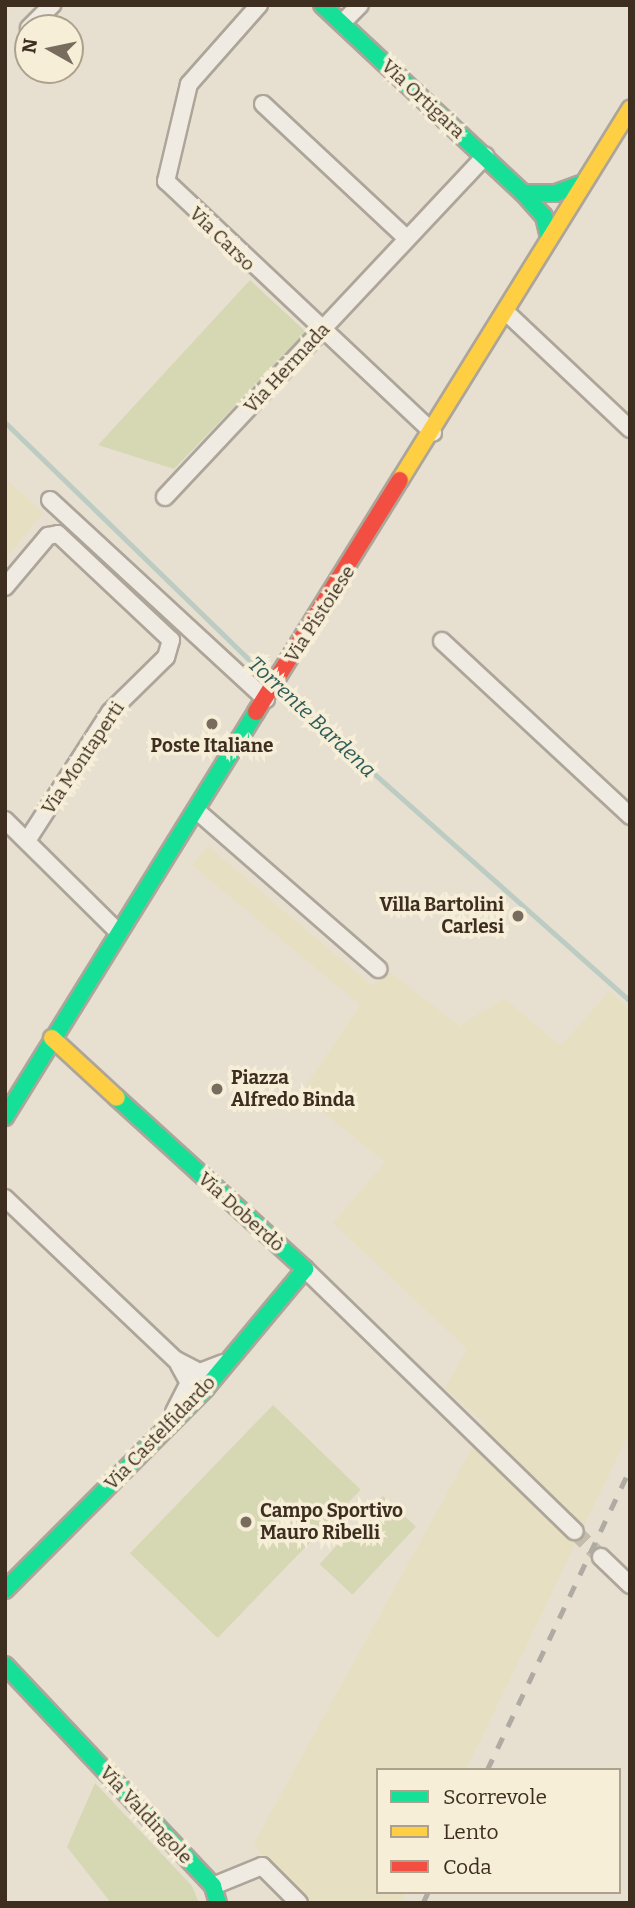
<!DOCTYPE html>
<html>
<head>
<meta charset="utf-8">
<style>
  body { margin:0 }
  #map { position:relative; width:635px; height:1908px; overflow:hidden; background:#e7e0d1; font-family:Bitter,serif }
  div>[style] { position:absolute }
  [style*='--x'] { left:calc(var(--x)*1px); top:calc(var(--y)*1px); width:calc(var(--w)*1px); rotate:calc(var(--a)*1deg) }
  .farmland>* { inset:0; background:#e6dfc2 }
  .green>* { inset:0; background:#d6d7b3; transform-origin:0 0 }
  .stream>* { height:4.5px; margin:-2.25px; padding:0 2.25px; transform-origin:2.25px; border-radius:2.25px; background:#bcccc2 }
  .street-tunnel>* { height:16px; margin-top:-8px; transform-origin:0; background:repeating-linear-gradient(90deg,#c5bcae 0 16px,transparent 0 24px) }
  .roads { filter:drop-shadow(2px 0 #ada599) drop-shadow(-2px 0 #ada599) drop-shadow(0 2px #ada599) drop-shadow(0 -2px #ada599) }
  .street>* { height:16px; margin:-8px; padding:0 8px; transform-origin:8px; border-radius:8px; background:#efebe3 }
  .fast>* { height:16px; margin:-8px; padding:0 8px; transform-origin:8px; border-radius:8px; background:#16e098 }
  .slow>* { height:16px; margin:-8px; padding:0 8px; transform-origin:8px; border-radius:8px; background:#ffcf43 }
  .jam>* { height:16px; margin:-8px; padding:0 8px; transform-origin:8px; border-radius:8px; background:#f24e42 }
  .rail>* { height:4.5px; margin-top:-2.25px; transform-origin:0; background:repeating-linear-gradient(90deg,#afaaa2 0 12px,transparent 0 24px) }
  .dots>* { width:19px; height:19px; translate:-50% -50%; box-sizing:border-box; border:4px solid #f7eed8; border-radius:50% }
  span { translate:-50% -50%; white-space:nowrap; text-align:center; line-height:1.15; -webkit-text-stroke:7px #f7eed8; paint-order:stroke }
  .street-label { font-size:19px; color:#3d2e20 }
  .poi-label { font-size:19px; color:#3d2e20; font-weight:700 }
  .right { translate:-100% -50%; text-align:right }
  .left { translate:0 -50%; text-align:left }
  .water-label { font-size:21px; color:#2f5d5a; font-style:italic }
  .frame { position:absolute; inset:0; border:7px solid #3d2e20; pointer-events:none }
  .legend { position:absolute; left:376px; top:1768px; width:245px; height:126px; box-sizing:border-box; background:#f7eed8; border:2px solid #ada18e; margin:0; padding:9px 12px; list-style:none; font-size:21px; color:#3d2e20 }
  .legend li { display:flex; align-items:center; gap:14px; height:35px }
  .legend b { width:35px; border:2px solid #ada18e }
  .north { position:absolute; left:14px; top:14px; width:70px; height:70px; box-sizing:border-box; background:#f7eed8; border:2px solid #ada18e; border-radius:50%; rotate:279deg; font-size:19px; font-weight:700; line-height:28px; text-align:center; color:#3d2e20 }
  .north::after { content:''; display:block; margin:auto; width:24px; height:32px; background:#786c5e; clip-path:polygon(50% 0,100% 100%,50% 72%,0 100%) }
</style>
</head>
<body>
<div id="map">
  <div class="farmland">
    <i style="clip-path:polygon(5px 478px,43px 513px,5px 559px)"></i>
    <i style="clip-path:polygon(208px 846px,372px 986px,391px 973px,460px 1026px,504px 998px,561px 1046px,609px 991px,630px 1010px,630px 1431px,466px 1770px,378px 1770px,378px 1892px,406px 1892px,401px 1903px,307px 1903px,253px 1845px,485px 1424px,445px 1388px,467px 1349px,333px 1223px,385px 1162px,300px 1094px,360px 1005px,192px 865px)"></i>
  </div>
  <div class="green">
    <i style="clip-path:polygon(250px 280px,306px 332px,174px 469px,98px 445px)"></i>
    <i style="left:273px;top:1405px;width:122px;height:206px;rotate:44deg"></i>
    <i style="left:383px;top:1496px;width:45px;height:93px;rotate:43deg"></i>
    <i style="clip-path:polygon(95px 1783px,192px 1886px,199px 1903px,111px 1903px,67px 1847px)"></i>
  </div>
  <div class="stream">
    <i style="--x:5;--y:422;--w:370;--a:44.2"></i>
    <i style="--x:279;--y:689;--w:470;--a:41.6"></i>
  </div>
  <div class="street-tunnel">
    <i style="--x:574;--y:1531;--w:37;--a:44"></i>
  </div>
  <div class="roads">
    <div class="street">
      <i style="--x:259;--y:5;--w:106;--a:131.5"></i>
      <i style="--x:189;--y:84;--w:100;--a:103.3"></i>
      <i style="--x:166;--y:181;--w:367;--a:43.3"></i>
      <i style="--x:342;--y:23;--w:25;--a:-45"></i>
      <i style="--x:29;--y:28;--w:33;--a:-45"></i>
      <i style="--x:263;--y:104;--w:196;--a:43.1"></i>
      <i style="--x:507;--y:313;--w:169;--a:43.3"></i>
      <i style="--x:165;--y:497;--w:468;--a:-46.8"></i>
      <i style="--x:50;--y:500;--w:294;--a:42.7"></i>
      <i style="--x:5;--y:587;--w:67;--a:-49.9"></i>
      <i style="--x:48;--y:536;--w:10;--a:-11"></i>
      <i style="--x:58;--y:534;--w:155;--a:43.2"></i>
      <i style="--x:171;--y:640;--w:18;--a:106"></i>
      <i style="--x:166;--y:657;--w:78;--a:135.5"></i>
      <i style="--x:110;--y:712;--w:153;--a:122.8"></i>
      <i style="--x:442;--y:641;--w:257;--a:42.9"></i>
      <i style="--x:196;--y:810;--w:242;--a:41.1"></i>
      <i style="--x:5;--y:820;--w:159;--a:44.7"></i>
      <i style="--x:5;--y:1198;--w:236;--a:43.5"></i>
      <i style="--x:176;--y:1360;--w:27;--a:27"></i>
      <i style="--x:200;--y:1372;--w:25;--a:-21"></i>
      <i style="--x:305;--y:1269;--w:376;--a:44.2"></i>
      <i style="--x:174;--y:1412;--w:33;--a:-63"></i>
      <i style="--x:189;--y:1383;--w:21;--a:-119"></i>
      <i style="--x:601;--y:1557;--w:40;--a:44"></i>
      <i style="--x:213;--y:1886;--w:53;--a:-22.2"></i>
      <i style="--x:262;--y:1866;--w:52;--a:45"></i>
    </div>
    <div class="fast">
      <i style="--x:322;--y:5;--w:275;--a:43.1"></i>
      <i style="--x:523;--y:193;--w:31;--a:48"></i>
      <i style="--x:544;--y:216;--w:23;--a:77"></i>
      <i style="--x:523;--y:193;--w:33;--a:0"></i>
      <i style="--x:556;--y:193;--w:27;--a:-20"></i>
      <i style="--x:5;--y:1117;--w:476;--a:-58.2"></i>
      <i style="--x:5;--y:1590;--w:285;--a:-45.1"></i>
      <i style="--x:206;--y:1388;--w:155;--a:-50.2"></i>
      <i style="--x:305;--y:1269;--w:254;--a:-137.7"></i>
      <i style="--x:5;--y:1665;--w:303;--a:46.7"></i>
      <i style="--x:213;--y:1886;--w:18;--a:74"></i>
    </div>
    <div class="slow">
      <i style="--x:400;--y:480;--w:437;--a:-58.2"></i>
      <i style="--x:52;--y:1038;--w:88;--a:42.7"></i>
    </div>
    <div class="jam">
      <i style="--x:256;--y:712;--w:273;--a:-58.2"></i>
    </div>
  </div>
  <div class="rail">
    <i style="--x:487;--y:1770;--w:333;--a:-64.6"></i>
    <i style="--x:423;--y:1903;--w:12;--a:-66"></i>
  </div>
  <div class="dots">
    <i style="left:212px;top:724px;background:#786c5e"></i>
    <i style="left:518px;top:916px;background:#786c5e"></i>
    <i style="left:217px;top:1089px;background:#786c5e"></i>
    <i style="left:246px;top:1522px;background:#786c5e"></i>
  </div>
  <div class="street-label">
    <span style="left:423px;top:99px;rotate:43deg">Via Ortigara</span>
    <span style="left:222px;top:239px;rotate:44deg">Via Carso</span>
    <span style="left:287px;top:368px;rotate:-47deg">Via Hermada</span>
    <span style="left:320px;top:614px;rotate:-57deg">Via Pistoiese</span>
    <span style="left:83px;top:758px;rotate:-56deg">Via Montaperti</span>
    <span style="left:241px;top:1212px;rotate:42deg">Via Doberdò</span>
    <span style="left:160px;top:1433px;rotate:-46deg">Via Castelfidardo</span>
    <span style="left:146px;top:1815px;rotate:47deg">Via Valdingole</span>
  </div>
  <div class="poi-label">
    <span style="left:212px;top:746px">Poste Italiane</span>
    <span class="right" style="left:504px;top:916px">Villa Bartolini<br>Carlesi</span>
    <span class="left" style="left:231px;top:1089px">Piazza<br>Alfredo Binda</span>
    <span class="left" style="left:260px;top:1522px">Campo Sportivo<br>Mauro Ribelli</span>
  </div>
  <div class="water-label">
    <span style="left:312px;top:717px;rotate:43deg">Torrente Bardena</span>
  </div>
  <div class="frame"></div>
  <ul class="legend">
  <li><b style="height:9px;background:#16e098"></b>Scorrevole</li>
  <li><b style="height:9px;background:#ffcf43"></b>Lento</li>
  <li><b style="height:9px;background:#f24e42"></b>Coda</li>
  </ul>
  <div class="north">N</div>
</div>
</body>
</html>
